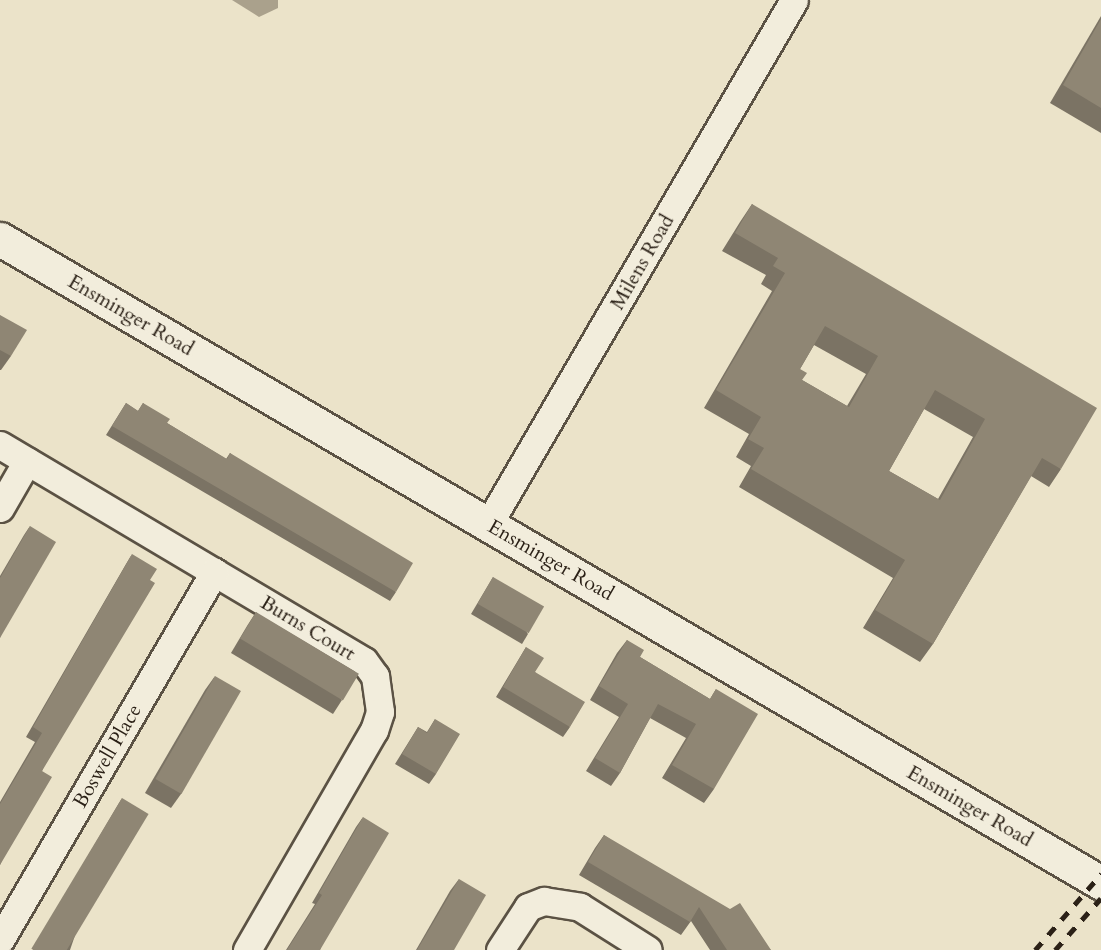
<!DOCTYPE html>
<html>
<head>
<meta charset="utf-8">
<style>
  body { margin:0 }
  #map { position:relative; width:1101px; height:950px; overflow:hidden; background:#ebe3c9; font-family:Cardo,serif }
  div>[style] { position:absolute }
  [style*='--x'] { left:calc(var(--x)*1px); top:calc(var(--y)*1px); width:calc(var(--w)*1px); rotate:calc(var(--a)*1deg) }
  .water>* { inset:0; background:#aaa18c }
  .roads { filter:drop-shadow(2px 0 #5b5244) drop-shadow(-2px 0 #5b5244) drop-shadow(0 2px #5b5244) drop-shadow(0 -2px #5b5244) }
  .street>* { height:27px; margin:-13.5px; padding:0 13.5px; transform-origin:13.5px; border-radius:13.5px; background:#f2eddc }
  .secondary>* { height:33px; margin:-16.5px; padding:0 16.5px; transform-origin:16.5px; border-radius:16.5px; background:#f2eddc }
  .rail>* { height:4.5px; margin-top:-2.25px; transform-origin:0; background:repeating-linear-gradient(90deg,#2b2117 0 10px,transparent 0 20px) }
  .wall>* { inset:0; background:#7b7364 }
  .building>* { inset:0; background:#8f8674; transform-origin:0 0 }
  span { translate:-50% -50%; white-space:nowrap; text-align:center; line-height:1.15; -webkit-text-stroke:5px #f2eddc; paint-order:stroke }
  .street-label { font-size:20px; color:#2b2117 }
</style>
</head>
<body>
<div id="map">
  <div class="water">
    <i style="clip-path:polygon(232px 0,278px 0,278px 8px,259px 17px)"></i>
  </div>
  <div class="roads">
    <div class="street">
      <i style="--x:0;--y:445;--w:423;--a:30.7"></i>
      <i style="--x:364;--y:661;--w:19;--a:54"></i>
      <i style="--x:375;--y:676;--w:36;--a:82"></i>
      <i style="--x:380;--y:712;--w:19;--a:108"></i>
      <i style="--x:374;--y:730;--w:254;--a:120"></i>
      <i style="--x:0;--y:508;--w:54;--a:-60.1"></i>
      <i style="--x:489;--y:523;--w:605;--a:-59.75"></i>
      <i style="--x:0;--y:940;--w:426;--a:-59.8"></i>
      <i style="--x:500;--y:950;--w:51;--a:-56.9"></i>
      <i style="--x:528;--y:907;--w:17;--a:-21"></i>
      <i style="--x:544;--y:901;--w:36;--a:9"></i>
      <i style="--x:580;--y:907;--w:80;--a:32.3"></i>
    </div>
    <div class="secondary">
      <i style="--x:0;--y:239;--w:1276;--a:30.32"></i>
    </div>
  </div>
  <div class="rail">
    <i style="--x:1035;--y:950;--w:101;--a:-49"></i>
    <i style="--x:1055;--y:950;--w:69;--a:-48.5"></i>
  </div>
  <div class="wall">
    <i style="clip-path:polygon(1101px 16px,1101px 133px,1050px 103px)"></i>
    <i style="clip-path:polygon(evenodd,752px 204px,1061px 469px,1049px 487px,1031px 476px,933px 644px,920px 662px,863px 628px,893px 578px,739px 487px,751px 466px,736px 457px,749px 434px,704px 408px,772px 291px,761px 284px,766px 275px,722px 251px,740px 222px,752px 204px,814px 345px,866px 374px,847px 406px,802px 380px,800px 369px,814px 345px,752px 204px,924px 409px,973px 437px,938px 499px,889px 471px,924px 409px)"></i>
    <i style="clip-path:polygon(0 315px,11px 356px,1px 370px,0 370px)"></i>
    <i style="clip-path:polygon(126px 403px,138px 411px,143px 403px,167px 423px,226px 459px,230px 453px,396px 592px,390px 601px,106px 435px)"></i>
    <i style="clip-path:polygon(30px 526px,0 638px,0 576px,24px 535px)"></i>
    <i style="clip-path:polygon(132px 554px,42px 771px,0 865px,0 802px,35px 742px,26px 737px,126px 564px)"></i>
    <i style="clip-path:polygon(493px 577px,528px 634px,522px 644px,471px 614px)"></i>
    <i style="clip-path:polygon(256px 612px,342px 700px,333px 714px,231px 653px,247px 626px)"></i>
    <i style="clip-path:polygon(627px 640px,640px 657px,710px 699px,716px 689px,714px 789px,704px 803px,662px 778px,686px 738px,650px 718px,620px 773px,611px 786px,586px 771px,619px 717px,590px 700px,617px 653px)"></i>
    <i style="clip-path:polygon(526px 647px,535px 672px,570px 727px,563px 737px,496px 697px)"></i>
    <i style="clip-path:polygon(215px 676px,181px 794px,171px 808px,145px 793px,205px 690px)"></i>
    <i style="clip-path:polygon(435px 719px,436px 774px,429px 784px,395px 764px,418px 727px,427px 732px)"></i>
    <i style="clip-path:polygon(122px 798px,70px 950px,33px 950px,116px 808px)"></i>
    <i style="clip-path:polygon(363px 817px,320px 950px,286px 950px,315px 904px,312px 903px,356px 827px)"></i>
    <i style="clip-path:polygon(604px 835px,771px 950px,710px 950px,691px 921px,681px 935px,579px 875px,595px 848px)"></i>
    <i style="clip-path:polygon(459px 879px,454px 950px,416px 950px,450px 891px)"></i>
  </div>
  <div class="building">
    <i style="clip-path:polygon(1101px 19px,1101px 108px,1063px 85px)"></i>
    <i style="clip-path:polygon(evenodd,752px 204px,1097px 408px,1061px 469px,1042px 458px,933px 644px,875px 610px,905px 560px,751px 469px,764px 448px,748px 439px,761px 417px,716px 390px,785px 273px,773px 266px,778px 258px,735px 233px,752px 204px,825px 326px,878px 356px,849px 407px,802px 380px,807px 373px,800px 369px,825px 326px,752px 204px,935px 390px,985px 419px,940px 500px,889px 471px,935px 390px)"></i>
    <i style="clip-path:polygon(0 315px,27px 330px,11px 356px,0 350px)"></i>
    <i style="clip-path:polygon(126px 403px,138px 411px,143px 403px,170px 419px,167px 423px,227px 459px,230px 453px,413px 563px,396px 592px,112px 426px)"></i>
    <i style="clip-path:polygon(30px 526px,56px 542px,0 638px,0 578px)"></i>
    <i style="clip-path:polygon(132px 554px,157px 569px,150px 580px,155px 583px,42px 771px,52px 777px,0 865px,0 804px,42px 733px,33px 727px)"></i>
    <i style="left:493px;top:577px;width:59px;height:31px;rotate:30deg"></i>
    <i style="left:256px;top:612px;width:120px;height:31px;rotate:31deg"></i>
    <i style="clip-path:polygon(627px 640px,644px 650px,640px 657px,710px 699px,716px 689px,758px 714px,714px 789px,672px 765px,696px 724px,658px 704px,620px 773px,595px 758px,628px 704px,599px 686px)"></i>
    <i style="clip-path:polygon(526px 647px,544px 658px,535px 672px,585px 702px,570px 727px,503px 687px)"></i>
    <i style="left:215px;top:676px;width:30px;height:119px;rotate:30deg"></i>
    <i style="clip-path:polygon(435px 719px,460px 734px,436px 774px,402px 754px,418px 727px,427px 733px)"></i>
    <i style="left:122px;top:798px;width:31px;height:176px;rotate:31deg"></i>
    <i style="clip-path:polygon(363px 817px,389px 833px,320px 950px,287px 950px,322px 895px,319px 893px)"></i>
    <i style="clip-path:polygon(604px 835px,730px 909px,740px 903px,771px 950px,727px 950px,699px 907px,690px 922px,588px 862px)"></i>
    <i style="clip-path:polygon(459px 879px,486px 895px,454px 950px,417px 950px)"></i>
  </div>
  <div class="street-label">
    <span style="left:642px;top:262px;rotate:-60deg">Milens Road</span>
    <span style="left:131px;top:315px;rotate:30deg">Ensminger Road</span>
    <span style="left:551px;top:560px;rotate:30deg">Ensminger Road</span>
    <span style="left:308px;top:628px;rotate:31deg">Burns Court</span>
    <span style="left:107px;top:756px;rotate:-60deg">Boswell Place</span>
    <span style="left:970px;top:806px;rotate:30deg">Ensminger Road</span>
  </div>
</div>
</body>
</html>
